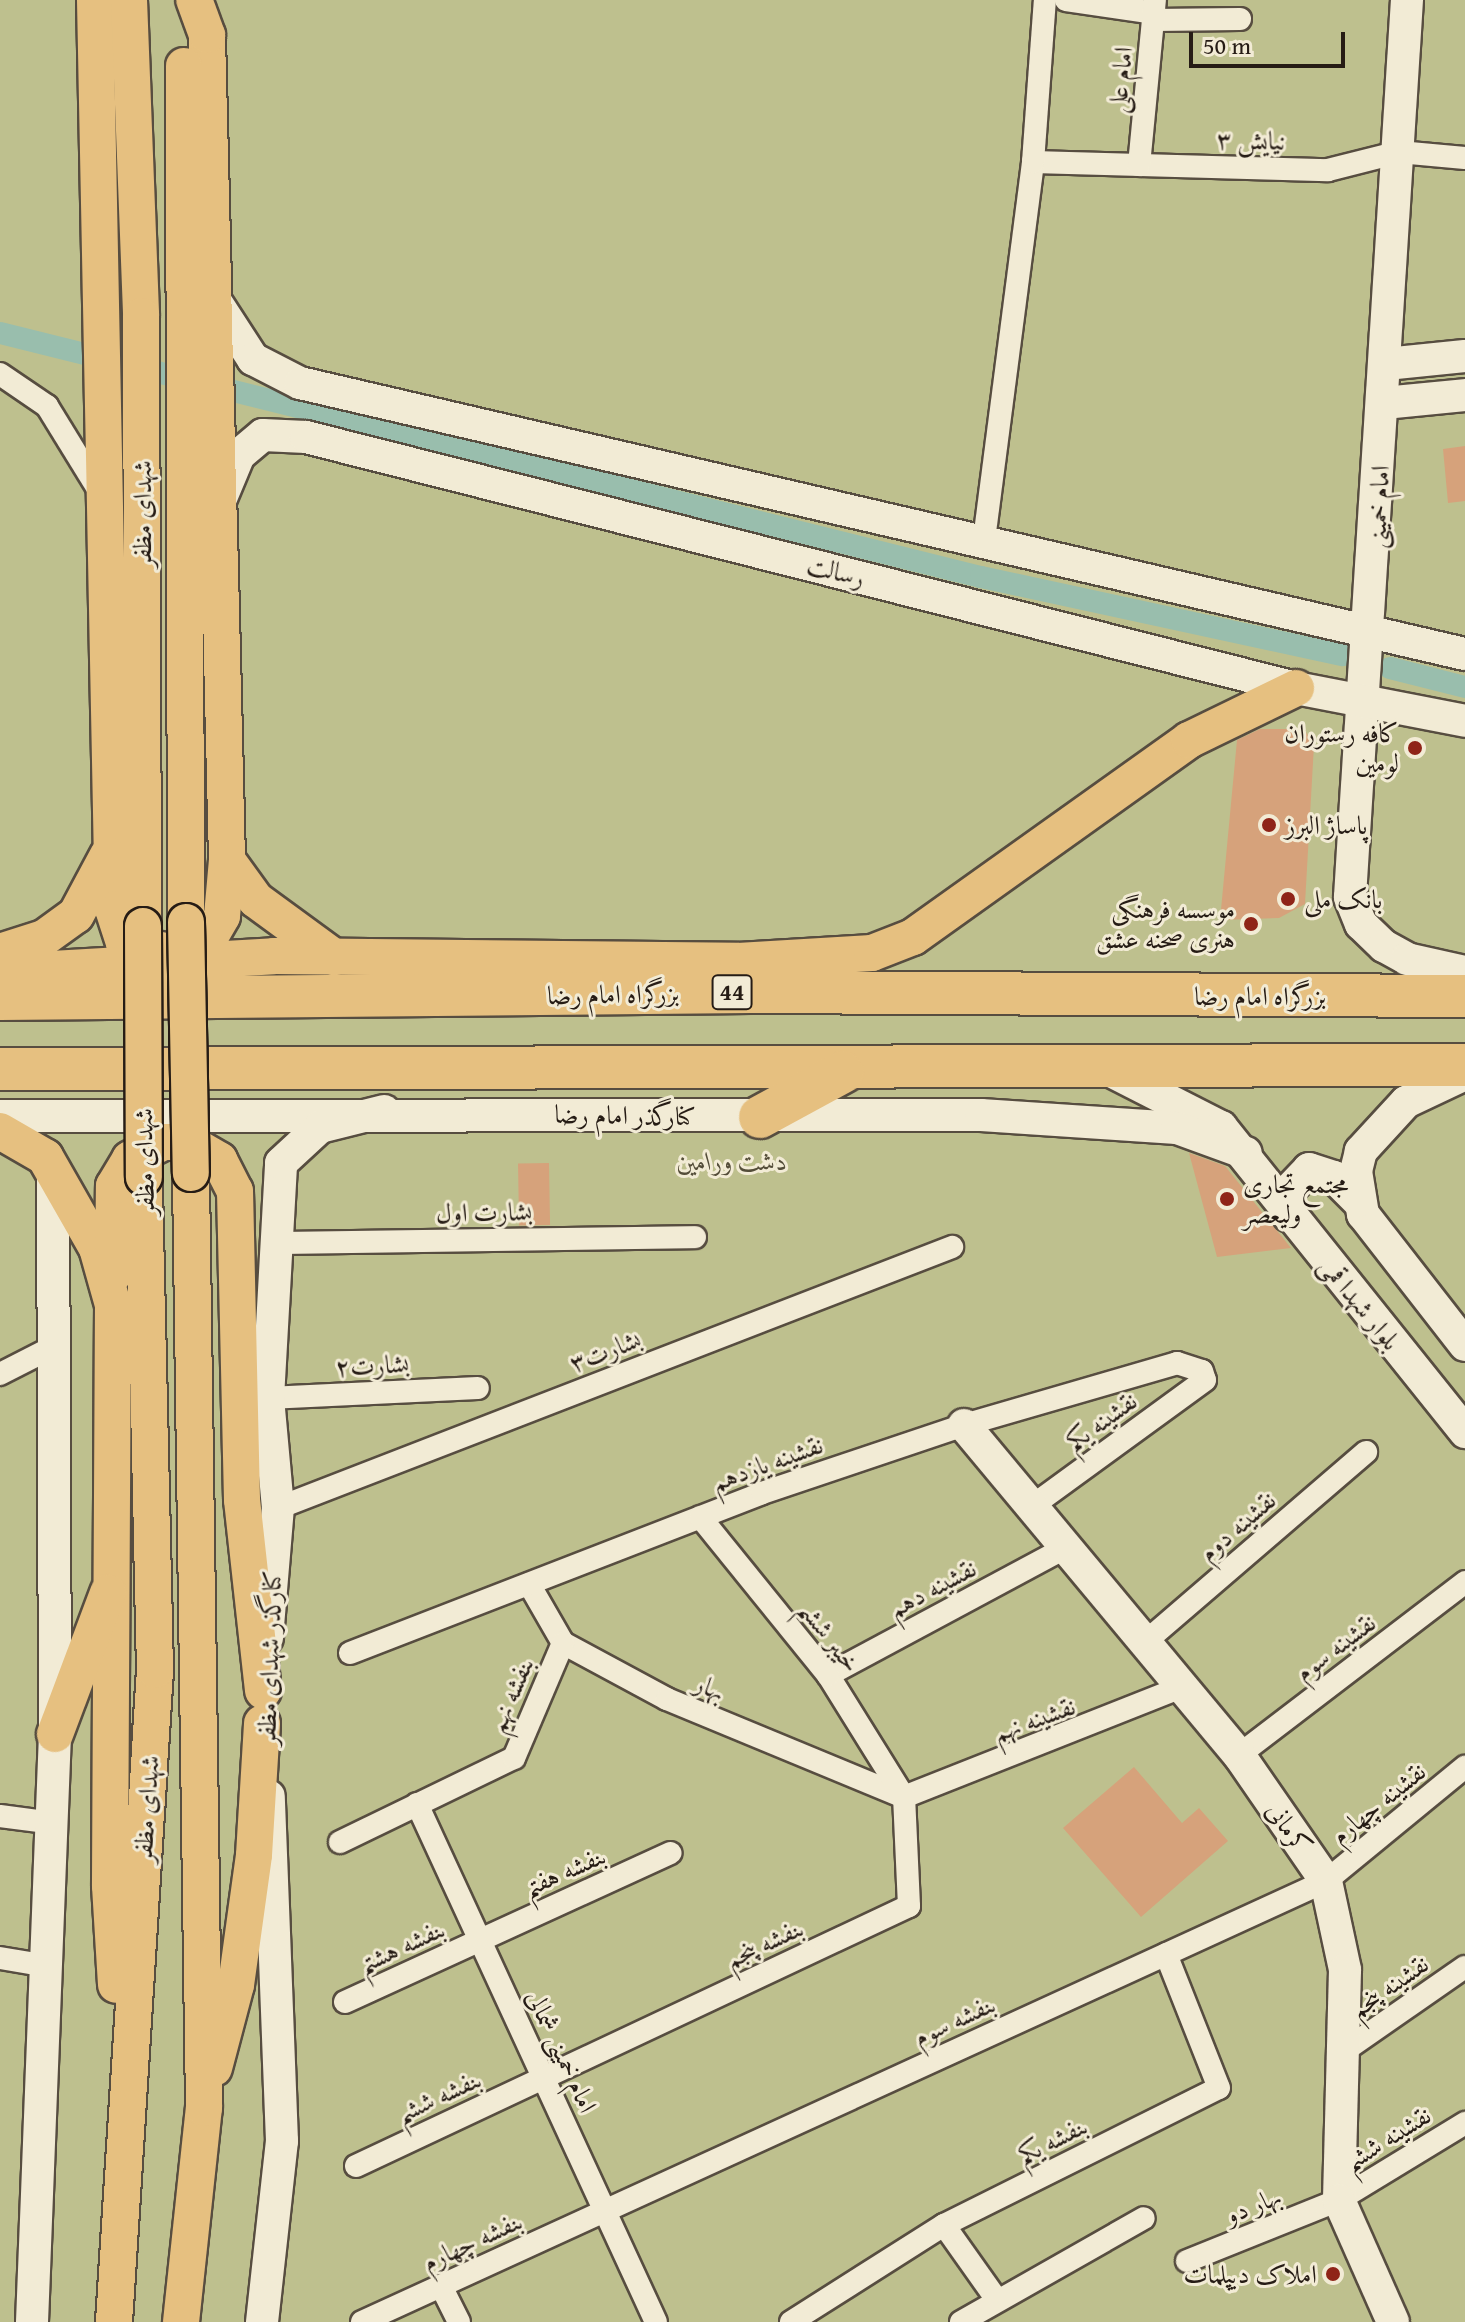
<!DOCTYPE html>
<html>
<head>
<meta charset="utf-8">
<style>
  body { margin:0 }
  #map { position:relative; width:1465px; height:2322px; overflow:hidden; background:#ebe0bf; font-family:"Gentium Book Plus",Amiri,serif }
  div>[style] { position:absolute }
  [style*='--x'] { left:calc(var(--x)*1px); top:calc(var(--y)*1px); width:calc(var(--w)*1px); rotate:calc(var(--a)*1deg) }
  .green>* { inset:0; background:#bec08e; transform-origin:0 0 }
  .canal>* { height:22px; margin:-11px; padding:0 11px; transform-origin:11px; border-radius:11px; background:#99bead }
  .building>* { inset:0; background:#d6a27b; transform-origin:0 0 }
  .roads { filter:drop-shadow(2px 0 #574d40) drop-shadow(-2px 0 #574d40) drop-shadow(0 2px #574d40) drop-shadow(0 -2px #574d40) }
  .street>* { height:22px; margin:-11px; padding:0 11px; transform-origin:11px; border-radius:11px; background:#f2ebd5 }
  .secondary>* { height:32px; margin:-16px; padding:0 16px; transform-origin:16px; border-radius:16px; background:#f2ebd5 }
  .primary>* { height:36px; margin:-18px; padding:0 18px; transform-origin:18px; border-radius:18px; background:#e6c080 }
  .highway>* { height:42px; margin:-21px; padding:0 21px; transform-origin:21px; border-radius:21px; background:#e6c080 }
  .bridges { filter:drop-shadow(2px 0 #261c15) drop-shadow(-2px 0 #261c15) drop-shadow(0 2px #261c15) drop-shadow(0 -2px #261c15) }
  .primary-bridge>* { height:36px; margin:-18px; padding:0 18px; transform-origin:18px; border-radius:18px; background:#e6c080 }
  .dots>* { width:22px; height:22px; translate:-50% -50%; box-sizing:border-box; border:4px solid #f2ebd5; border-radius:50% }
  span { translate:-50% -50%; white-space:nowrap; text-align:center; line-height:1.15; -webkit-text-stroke:6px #f2ebd5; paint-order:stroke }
  .shield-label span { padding:2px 6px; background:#f2ebd5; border:2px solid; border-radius:6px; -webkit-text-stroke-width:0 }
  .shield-label { font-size:24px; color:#261c15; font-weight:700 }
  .street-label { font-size:26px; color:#261c15 }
  .poi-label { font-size:26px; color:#261c15 }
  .right { translate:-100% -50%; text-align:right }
  .left { translate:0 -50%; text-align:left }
  .park-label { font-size:26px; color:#544d39; font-style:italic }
  .scale { position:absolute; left:1189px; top:32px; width:156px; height:36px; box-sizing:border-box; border:4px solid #261c15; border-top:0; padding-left:10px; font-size:24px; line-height:28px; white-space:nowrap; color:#261c15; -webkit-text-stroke:6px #f2ebd5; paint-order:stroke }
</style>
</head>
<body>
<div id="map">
  <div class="green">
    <i style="left:0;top:0;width:1465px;height:2322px"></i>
  </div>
  <div class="canal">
    <i style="--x:0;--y:333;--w:1011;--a:13.97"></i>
    <i style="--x:981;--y:577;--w:370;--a:12.2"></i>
    <i style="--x:1390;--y:668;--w:77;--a:14.2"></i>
  </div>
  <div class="building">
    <i style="clip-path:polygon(1465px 446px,1465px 501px,1448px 503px,1443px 449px)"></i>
    <i style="clip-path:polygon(1260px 729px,1304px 729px,1314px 745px,1305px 904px,1279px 918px,1220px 920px,1237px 740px)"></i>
    <i style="clip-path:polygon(1189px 1153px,1225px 1166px,1291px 1248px,1217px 1257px)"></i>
    <i style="left:549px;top:1163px;width:62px;height:31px;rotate:89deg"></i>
    <i style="clip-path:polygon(1134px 1767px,1182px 1823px,1199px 1808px,1228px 1841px,1141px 1917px,1063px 1828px)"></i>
  </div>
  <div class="roads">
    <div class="street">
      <i style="--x:1066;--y:0;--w:90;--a:8.3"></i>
      <i style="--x:1154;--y:20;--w:86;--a:-0.7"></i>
      <i style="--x:1033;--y:162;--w:295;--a:1.6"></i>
      <i style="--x:1328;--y:170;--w:73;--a:-14.2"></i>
      <i style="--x:1399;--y:152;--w:66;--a:5.2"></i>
      <i style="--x:1139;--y:165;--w:166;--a:-84.5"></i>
      <i style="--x:0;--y:374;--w:57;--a:34.2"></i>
      <i style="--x:47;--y:406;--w:101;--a:58.4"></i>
      <i style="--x:984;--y:540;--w:381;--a:-82.6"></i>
      <i style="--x:1033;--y:162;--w:162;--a:-85.8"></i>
      <i style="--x:274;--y:1243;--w:421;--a:-0.8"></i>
      <i style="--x:0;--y:1374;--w:55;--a:-27"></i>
      <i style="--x:268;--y:1398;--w:210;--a:-2.7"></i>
      <i style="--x:278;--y:1508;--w:723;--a:-21.17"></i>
      <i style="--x:529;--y:1584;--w:68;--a:60"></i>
      <i style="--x:563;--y:1643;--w:118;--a:28.3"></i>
      <i style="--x:667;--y:1699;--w:256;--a:22.5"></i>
      <i style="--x:1144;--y:1643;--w:293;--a:-40.7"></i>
      <i style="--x:350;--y:1653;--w:442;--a:-21.2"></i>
      <i style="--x:762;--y:1493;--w:213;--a:-18.6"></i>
      <i style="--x:964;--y:1425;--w:222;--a:-16.2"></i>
      <i style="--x:1177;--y:1363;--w:26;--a:18"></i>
      <i style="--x:1202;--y:1371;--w:9;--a:72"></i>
      <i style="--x:1205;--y:1380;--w:215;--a:143.9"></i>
      <i style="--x:828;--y:1675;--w:267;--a:-28.2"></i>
      <i style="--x:1239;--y:1755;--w:285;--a:-37.4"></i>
      <i style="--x:904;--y:1797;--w:299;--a:-21.6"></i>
      <i style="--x:417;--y:1804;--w:570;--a:65.23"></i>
      <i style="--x:0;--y:1816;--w:53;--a:7.5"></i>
      <i style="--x:340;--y:1842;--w:193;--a:-25.8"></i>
      <i style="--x:514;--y:1758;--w:125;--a:-66.9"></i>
      <i style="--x:0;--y:1958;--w:49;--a:9.5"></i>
      <i style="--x:345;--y:2002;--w:358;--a:-24.6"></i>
      <i style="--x:1344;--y:2051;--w:147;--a:-34.8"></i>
      <i style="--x:356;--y:2166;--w:611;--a:-25.18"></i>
      <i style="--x:909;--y:1906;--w:109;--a:-92.6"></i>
      <i style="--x:904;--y:1797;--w:144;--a:-121.9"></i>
      <i style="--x:828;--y:1675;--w:203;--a:-129"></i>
      <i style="--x:944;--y:2225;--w:88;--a:54.7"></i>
      <i style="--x:1187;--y:2261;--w:164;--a:-21.9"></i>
      <i style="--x:1339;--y:2200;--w:148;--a:-31.4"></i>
      <i style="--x:441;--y:2286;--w:40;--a:63.4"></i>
      <i style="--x:362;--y:2322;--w:1060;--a:-24.58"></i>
      <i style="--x:1326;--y:1881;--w:180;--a:-39.4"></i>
      <i style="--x:791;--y:2322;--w:181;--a:-32.4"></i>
      <i style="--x:944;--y:2225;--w:307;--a:-26.5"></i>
      <i style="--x:1219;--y:2088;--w:144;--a:-111.6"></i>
      <i style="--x:961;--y:2322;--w:210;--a:-29.6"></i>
    </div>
    <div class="secondary">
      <i style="--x:1407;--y:0;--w:899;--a:93.64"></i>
      <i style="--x:1350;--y:897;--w:29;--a:68"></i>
      <i style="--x:1361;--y:924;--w:32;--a:44"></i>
      <i style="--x:1384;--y:946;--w:26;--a:29"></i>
      <i style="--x:1407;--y:959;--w:59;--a:12.6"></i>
      <i style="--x:214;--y:299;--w:72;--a:57"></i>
      <i style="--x:253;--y:359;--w:53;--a:27.1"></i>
      <i style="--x:300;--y:383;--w:1196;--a:13.1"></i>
      <i style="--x:1386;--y:364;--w:79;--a:-5.8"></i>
      <i style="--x:1384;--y:403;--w:81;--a:-5.6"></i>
      <i style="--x:221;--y:498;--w:47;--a:-67.3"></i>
      <i style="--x:239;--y:455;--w:31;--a:-40"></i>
      <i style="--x:263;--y:435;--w:43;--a:2.7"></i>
      <i style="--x:306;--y:437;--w:1021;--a:14.23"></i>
      <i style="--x:1296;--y:688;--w:172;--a:11"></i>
      <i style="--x:1109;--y:1070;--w:126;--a:27"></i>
      <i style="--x:1221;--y:1127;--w:391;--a:51.3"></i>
      <i style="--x:1465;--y:1074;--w:65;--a:154.6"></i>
      <i style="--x:1406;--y:1102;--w:67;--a:132.6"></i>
      <i style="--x:1361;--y:1151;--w:21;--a:104"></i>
      <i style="--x:1356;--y:1171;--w:44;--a:80.8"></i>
      <i style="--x:1363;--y:1214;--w:166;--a:52.1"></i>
      <i style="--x:0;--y:1116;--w:981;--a:-0.06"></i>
      <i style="--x:981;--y:1115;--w:196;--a:3.8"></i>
      <i style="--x:1177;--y:1128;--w:73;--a:19.9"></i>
      <i style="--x:1289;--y:1216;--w:26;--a:-90"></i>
      <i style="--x:1289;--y:1190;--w:29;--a:-46"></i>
      <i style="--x:1309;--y:1169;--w:26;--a:18"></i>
      <i style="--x:1334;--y:1177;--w:34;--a:45"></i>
      <i style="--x:964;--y:1425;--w:430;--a:50.2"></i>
      <i style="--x:1239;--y:1755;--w:153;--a:55.4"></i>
      <i style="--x:1326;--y:1881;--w:91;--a:77.9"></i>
      <i style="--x:1345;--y:1970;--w:230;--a:91.5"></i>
      <i style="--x:1339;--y:2200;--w:133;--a:66.1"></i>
      <i style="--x:267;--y:1638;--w:130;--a:-85.2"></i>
      <i style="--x:278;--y:1508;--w:110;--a:-95.2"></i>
      <i style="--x:268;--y:1398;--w:235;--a:-86.8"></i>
      <i style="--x:281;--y:1163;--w:53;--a:-42.7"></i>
      <i style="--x:320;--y:1127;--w:66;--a:-14"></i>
      <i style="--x:32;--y:2322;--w:588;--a:-87.76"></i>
      <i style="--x:55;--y:1734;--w:563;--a:-90.2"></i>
      <i style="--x:262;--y:2322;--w:182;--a:-83.7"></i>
      <i style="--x:282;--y:2141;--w:345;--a:-92.2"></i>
    </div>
    <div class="primary">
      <i style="--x:95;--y:0;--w:909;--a:88.87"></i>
      <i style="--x:113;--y:909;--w:36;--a:72"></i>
      <i style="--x:124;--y:943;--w:53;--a:10.9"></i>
      <i style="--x:176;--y:953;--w:38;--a:-25"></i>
      <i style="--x:210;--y:937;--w:24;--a:-60"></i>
      <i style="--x:222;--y:916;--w:56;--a:-84.9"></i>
      <i style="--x:227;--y:860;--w:825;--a:-91.39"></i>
      <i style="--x:207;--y:35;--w:37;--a:-110"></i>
      <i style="--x:129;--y:0;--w:316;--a:87.8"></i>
      <i style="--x:141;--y:316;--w:610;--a:89.81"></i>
      <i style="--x:184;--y:66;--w:856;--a:89.87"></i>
      <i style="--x:227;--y:860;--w:49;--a:54.1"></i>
      <i style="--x:256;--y:900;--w:97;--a:36.2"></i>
      <i style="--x:0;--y:952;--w:46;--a:-17.7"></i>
      <i style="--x:44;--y:938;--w:39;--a:-36"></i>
      <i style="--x:76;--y:915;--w:68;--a:-61.9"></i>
      <i style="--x:0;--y:972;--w:274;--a:-3.3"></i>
      <i style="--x:274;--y:956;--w:464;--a:0.6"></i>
      <i style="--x:738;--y:961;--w:134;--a:-3.4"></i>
      <i style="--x:872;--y:953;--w:44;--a:-21.3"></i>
      <i style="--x:913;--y:937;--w:339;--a:-35.5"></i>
      <i style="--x:1189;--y:740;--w:119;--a:-25.9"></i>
      <i style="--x:0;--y:1131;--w:52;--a:30"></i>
      <i style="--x:45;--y:1157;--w:105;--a:60.3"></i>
      <i style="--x:97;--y:1248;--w:59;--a:74.3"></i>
      <i style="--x:113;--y:1305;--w:581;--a:90.3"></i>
      <i style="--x:110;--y:1886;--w:99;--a:86.5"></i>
      <i style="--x:113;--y:1275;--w:89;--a:-89.4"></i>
      <i style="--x:114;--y:1186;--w:31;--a:-59"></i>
      <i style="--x:130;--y:1159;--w:37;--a:-27"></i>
      <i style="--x:163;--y:1142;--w:25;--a:0"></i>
      <i style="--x:188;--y:1142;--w:36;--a:30"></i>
      <i style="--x:219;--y:1160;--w:35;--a:63"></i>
      <i style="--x:235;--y:1191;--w:309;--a:88.7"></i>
      <i style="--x:242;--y:1500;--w:192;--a:83.7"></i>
      <i style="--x:55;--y:1734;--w:151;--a:-69.4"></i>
      <i style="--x:214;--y:2068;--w:86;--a:-75.2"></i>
      <i style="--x:236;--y:1985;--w:131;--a:-82.1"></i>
      <i style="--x:254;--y:1855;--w:132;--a:-86.5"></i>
      <i style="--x:114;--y:2322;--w:653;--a:-86.4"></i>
      <i style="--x:155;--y:1670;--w:493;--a:-91.3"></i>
      <i style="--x:181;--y:2322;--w:215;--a:-83.9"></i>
      <i style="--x:204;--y:2108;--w:935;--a:-90.8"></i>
    </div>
    <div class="highway">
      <i style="--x:0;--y:999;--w:751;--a:-0.53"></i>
      <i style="--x:751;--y:992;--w:714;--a:0.32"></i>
      <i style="--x:0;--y:1069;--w:1465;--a:-0.16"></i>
      <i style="--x:760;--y:1117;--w:94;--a:-28.5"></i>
    </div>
  </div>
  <div class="bridges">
    <div class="primary-bridge">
      <i style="--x:186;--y:922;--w:251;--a:88.9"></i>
      <i style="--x:143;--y:926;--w:251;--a:89.8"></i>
    </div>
  </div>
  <div class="dots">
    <i style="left:1415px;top:748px;background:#8f2418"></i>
    <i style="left:1269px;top:825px;background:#8f2418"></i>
    <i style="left:1288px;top:899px;background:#8f2418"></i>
    <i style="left:1251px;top:924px;background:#8f2418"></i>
    <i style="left:1227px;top:1199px;background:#8f2418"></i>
    <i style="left:1333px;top:2274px;background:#8f2418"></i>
  </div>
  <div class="shield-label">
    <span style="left:732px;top:992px">44</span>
  </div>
  <div class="street-label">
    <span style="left:1120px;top:80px;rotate:-84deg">امام علی</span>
    <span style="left:1251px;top:140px;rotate:1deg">نیایش ۳</span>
    <span style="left:1378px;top:507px;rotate:-87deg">امام خمینی</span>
    <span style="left:142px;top:514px;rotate:-90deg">شهدای مظفر</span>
    <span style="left:836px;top:571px;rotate:14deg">رسالت</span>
    <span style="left:613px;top:994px;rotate:-1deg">بزرگراه امام رضا</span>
    <span style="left:1260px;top:996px">بزرگراه امام رضا</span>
    <span style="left:625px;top:1115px;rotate:1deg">کنارگذر امام رضا</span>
    <span style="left:144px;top:1162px;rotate:-91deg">شهدای مظفر</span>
    <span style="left:484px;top:1212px;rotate:-1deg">بشارت اول</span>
    <span style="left:1360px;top:1303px;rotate:51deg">بلوار شهدا قمی</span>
    <span style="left:605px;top:1351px;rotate:-21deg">بشارت۳</span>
    <span style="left:372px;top:1365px;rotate:-3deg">بشارت۲</span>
    <span style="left:1101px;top:1421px;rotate:-36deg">نقشینه یکم</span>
    <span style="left:767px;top:1463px;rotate:-20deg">نقشینه یازدهم</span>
    <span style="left:1237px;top:1526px;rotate:-41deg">نقشینه دوم</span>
    <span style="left:932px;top:1588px;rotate:-28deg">نقشینه دهم</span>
    <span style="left:830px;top:1636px;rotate:52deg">خیبر ششم</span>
    <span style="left:1335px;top:1647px;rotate:-37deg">نقشینه سوم</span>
    <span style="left:269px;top:1658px;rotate:-88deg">کنارگذر شهدای مظفر</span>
    <span style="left:710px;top:1687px;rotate:23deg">بهار</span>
    <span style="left:510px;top:1695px;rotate:-67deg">بنفشه نهم</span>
    <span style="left:1034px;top:1719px;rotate:-20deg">نقشینه نهم</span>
    <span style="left:1378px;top:1803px;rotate:-39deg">نقشینه چهارم</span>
    <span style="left:146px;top:1809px;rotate:-86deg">شهدای مظفر</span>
    <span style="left:1289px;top:1828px;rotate:55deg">کرمانی</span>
    <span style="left:564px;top:1871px;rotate:-24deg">بنفشه هفتم</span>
    <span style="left:764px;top:1943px;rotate:-25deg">بنفشه پنجم</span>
    <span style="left:401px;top:1946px;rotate:-25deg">بنفشه هشتم</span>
    <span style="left:1389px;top:1986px;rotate:-35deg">نقشینه پنجم</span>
    <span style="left:954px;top:2020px;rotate:-25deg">بنفشه سوم</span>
    <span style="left:562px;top:2051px;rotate:65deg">امام خمینی شمالی</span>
    <span style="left:438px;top:2096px;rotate:-25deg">بنفشه ششم</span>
    <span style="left:1387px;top:2138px;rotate:-32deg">نقشینه ششم</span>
    <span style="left:1052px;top:2140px;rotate:-27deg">بنفشه یکم</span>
    <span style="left:1253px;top:2205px;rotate:-22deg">بهار دو</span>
    <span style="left:472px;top:2241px;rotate:-25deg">بنفشه چهارم</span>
  </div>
  <div class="poi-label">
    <span class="right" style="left:1399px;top:748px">کافه رستوران<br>لومین</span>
    <span class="left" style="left:1285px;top:825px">پاساژ البرز</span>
    <span class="left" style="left:1304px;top:899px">بانک ملی</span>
    <span class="right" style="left:1235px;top:924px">موسسه فرهنگی<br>هنری صحنه عشق</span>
    <span class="left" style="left:1243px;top:1199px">مجتمع تجاری<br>ولیعصر</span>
    <span class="right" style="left:1317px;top:2274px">املاک دیپلمات</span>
  </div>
  <div class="park-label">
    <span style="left:732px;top:1161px">دشت ورامین</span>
  </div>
  <div class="scale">50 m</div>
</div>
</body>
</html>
